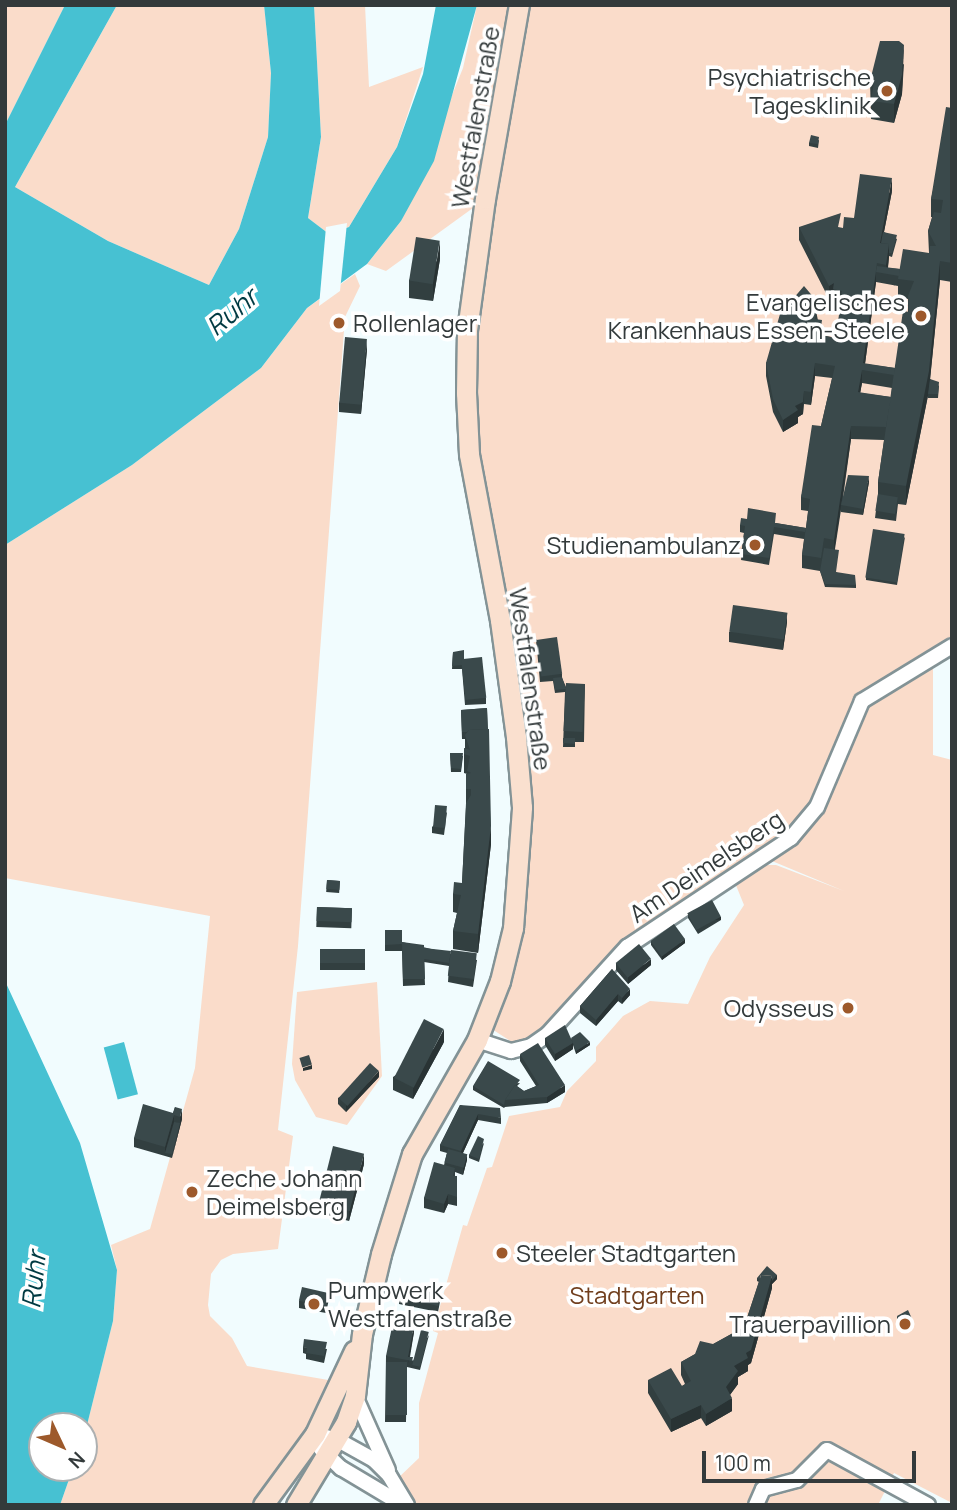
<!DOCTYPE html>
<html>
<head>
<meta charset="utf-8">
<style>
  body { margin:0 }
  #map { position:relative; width:957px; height:1510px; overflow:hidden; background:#f1fcfe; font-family:Manrope,sans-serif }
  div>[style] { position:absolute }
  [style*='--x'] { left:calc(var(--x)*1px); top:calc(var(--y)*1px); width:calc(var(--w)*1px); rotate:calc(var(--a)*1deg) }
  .green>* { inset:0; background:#fadcca }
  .water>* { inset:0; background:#47c1d2; transform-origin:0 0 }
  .pier>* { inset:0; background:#f1fcfe }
  .roads { filter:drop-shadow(2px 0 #839396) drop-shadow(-2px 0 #839396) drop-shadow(0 2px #839396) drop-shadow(0 -2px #839396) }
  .street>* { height:14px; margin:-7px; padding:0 7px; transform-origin:7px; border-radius:7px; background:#fff }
  .secondary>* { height:19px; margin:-9.5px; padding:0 9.5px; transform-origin:9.5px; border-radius:9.5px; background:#fae0cf }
  .wall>* { inset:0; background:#323f40; transform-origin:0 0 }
  .shaded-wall>* { inset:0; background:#293334; transform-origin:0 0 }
  .building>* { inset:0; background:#3a494b; transform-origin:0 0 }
  .dots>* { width:19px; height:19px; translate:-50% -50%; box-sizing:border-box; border:4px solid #fff; border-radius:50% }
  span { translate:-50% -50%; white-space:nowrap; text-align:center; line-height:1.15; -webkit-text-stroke:7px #fff; paint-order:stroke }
  .poi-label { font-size:24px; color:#333a3b }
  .right { translate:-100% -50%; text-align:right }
  .left { translate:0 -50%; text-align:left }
  .street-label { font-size:24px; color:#333a3b }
  .park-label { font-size:24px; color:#703e1d }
  .water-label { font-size:26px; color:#003a42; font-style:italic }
  .frame { position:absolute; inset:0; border:7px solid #333a3b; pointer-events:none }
  .north { position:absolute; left:28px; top:1412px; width:70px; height:70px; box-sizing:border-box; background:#fff; border:2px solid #adb0b1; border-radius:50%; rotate:134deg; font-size:19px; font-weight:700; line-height:28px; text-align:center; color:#333a3b }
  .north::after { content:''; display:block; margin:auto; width:24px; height:32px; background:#9d592b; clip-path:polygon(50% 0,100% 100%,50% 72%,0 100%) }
  .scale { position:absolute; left:702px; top:1451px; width:214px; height:32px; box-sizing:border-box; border:4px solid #333a3b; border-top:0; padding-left:9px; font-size:21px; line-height:24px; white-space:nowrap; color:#333a3b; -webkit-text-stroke:5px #fff; paint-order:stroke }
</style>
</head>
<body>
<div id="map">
  <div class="green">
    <i style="clip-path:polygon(5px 5px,65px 5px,5px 125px)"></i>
    <i style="clip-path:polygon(117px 5px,264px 5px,271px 73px,268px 137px,239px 229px,209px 285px,108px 241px,15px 187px)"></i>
    <i style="clip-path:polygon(314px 5px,365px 5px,369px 87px,423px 67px,397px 147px,349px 227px,329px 234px,308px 218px,321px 137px)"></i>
    <i style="clip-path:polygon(477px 5px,515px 5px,484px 200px,386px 271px,367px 264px,401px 221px,463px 68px)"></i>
    <i style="clip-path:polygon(523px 5px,952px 5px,952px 644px,874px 688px,810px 809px,790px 831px,619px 948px,584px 981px,539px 1039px,515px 1044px,484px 1024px,500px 982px,523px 807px,466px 394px)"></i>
    <i style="clip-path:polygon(355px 274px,360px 286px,345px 317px,298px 946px,278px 1130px,293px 1136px,278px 1249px,233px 1254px,221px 1260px,211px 1274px,208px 1305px,210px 1316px,232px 1338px,247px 1366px,340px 1382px,261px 1505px,60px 1505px,73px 1468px,84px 1468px,84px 1437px,113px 1321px,117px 1270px,111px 1245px,150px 1229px,195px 1068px,210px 916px,5px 878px,5px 545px,132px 465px,261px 368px,307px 308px)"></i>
    <i style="clip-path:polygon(933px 659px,933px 755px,952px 760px,952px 1503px,894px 1473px,878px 1505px,410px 1505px,396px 1480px,419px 1458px,419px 1403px,438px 1333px,433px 1331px,463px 1225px,467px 1226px,487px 1168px,492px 1167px,509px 1116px,560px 1107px,567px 1091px,596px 1061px,596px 1047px,623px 1016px,650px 1001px,688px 1004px,710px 957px,744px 905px,733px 878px,753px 865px,776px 865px,844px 891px,772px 861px,800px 840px,819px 816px,859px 716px,872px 701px)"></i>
    <i style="clip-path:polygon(377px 982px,382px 1076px,347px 1125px,316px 1117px,295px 1080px,292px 1064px,297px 992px)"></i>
  </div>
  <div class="water">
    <i style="clip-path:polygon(65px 5px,117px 5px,15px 187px,108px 241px,209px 285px,239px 229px,268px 137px,271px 73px,264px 5px,314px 5px,321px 137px,308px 218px,329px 234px,349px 227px,397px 147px,423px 74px,436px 5px,477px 5px,434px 161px,401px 221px,367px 264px,307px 308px,261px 368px,132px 465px,5px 545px,5px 125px)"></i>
    <i style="clip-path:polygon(5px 981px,80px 1143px,117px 1270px,113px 1321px,84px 1437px,84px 1426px,42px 1426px,42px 1468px,73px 1468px,60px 1505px,5px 1505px)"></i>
    <i style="left:124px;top:1042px;width:54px;height:21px;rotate:75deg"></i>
  </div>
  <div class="pier">
    <i style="clip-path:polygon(347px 223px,340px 291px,319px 306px,326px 227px)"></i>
  </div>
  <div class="roads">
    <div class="street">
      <i style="--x:477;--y:1040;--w:36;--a:18"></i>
      <i style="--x:511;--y:1051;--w:21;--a:-14"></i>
      <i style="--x:531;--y:1046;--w:21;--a:-35"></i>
      <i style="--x:548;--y:1034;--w:118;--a:-47.8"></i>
      <i style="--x:627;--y:947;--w:197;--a:-33.6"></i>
      <i style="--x:791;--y:838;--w:40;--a:-50"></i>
      <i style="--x:817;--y:807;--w:115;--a:-67"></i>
      <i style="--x:862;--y:701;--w:105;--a:-31.4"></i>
      <i style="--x:355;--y:1396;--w:81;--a:66"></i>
      <i style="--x:315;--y:1434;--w:24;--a:15"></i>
      <i style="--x:338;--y:1440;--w:41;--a:29.1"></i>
      <i style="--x:374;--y:1460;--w:21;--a:45"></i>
      <i style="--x:389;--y:1475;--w:35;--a:59"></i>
      <i style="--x:321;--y:1449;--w:28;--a:44"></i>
      <i style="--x:341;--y:1468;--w:72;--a:30.8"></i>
      <i style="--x:756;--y:1505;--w:17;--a:-66"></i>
      <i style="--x:763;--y:1489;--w:35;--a:-15"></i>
      <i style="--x:797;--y:1480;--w:42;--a:-45"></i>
      <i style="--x:827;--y:1450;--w:115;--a:28.6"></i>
    </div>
    <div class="secondary">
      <i style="--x:263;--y:1505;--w:88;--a:-53.8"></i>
      <i style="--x:315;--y:1434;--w:92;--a:-64.8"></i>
      <i style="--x:296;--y:1505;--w:97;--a:-58.9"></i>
      <i style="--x:346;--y:1422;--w:28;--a:-71"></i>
      <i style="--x:355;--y:1396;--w:62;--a:-83.6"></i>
      <i style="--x:362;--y:1334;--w:82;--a:-76.6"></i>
      <i style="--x:381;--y:1254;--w:105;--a:-72.8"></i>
      <i style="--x:412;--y:1154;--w:131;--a:-60.3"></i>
      <i style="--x:477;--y:1040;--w:63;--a:-68.7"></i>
      <i style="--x:500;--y:981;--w:55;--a:-76.2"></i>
      <i style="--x:513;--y:928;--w:121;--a:-85.7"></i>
      <i style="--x:522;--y:807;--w:70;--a:-94.9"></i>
      <i style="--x:516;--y:737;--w:118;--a:-97.8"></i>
      <i style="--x:500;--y:620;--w:169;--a:-100.6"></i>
      <i style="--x:469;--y:454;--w:61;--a:-92.8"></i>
      <i style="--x:466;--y:393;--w:63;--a:-89.1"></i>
      <i style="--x:467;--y:330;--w:132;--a:-82.2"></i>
      <i style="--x:485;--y:199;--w:197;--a:-80.1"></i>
    </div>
  </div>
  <div class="wall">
    <i style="clip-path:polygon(904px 64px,902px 94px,894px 123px,871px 119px,870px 81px)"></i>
    <i style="clip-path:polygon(evenodd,952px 108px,952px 282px,940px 280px,930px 379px,939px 386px,938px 398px,928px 398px,928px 396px,906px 505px,898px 504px,896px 521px,875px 518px,878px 494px,878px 482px,884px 440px,851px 439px,843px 498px,869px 482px,863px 515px,841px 512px,841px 510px,835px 549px,836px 572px,856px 585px,856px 588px,825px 587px,820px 571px,802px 568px,802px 555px,804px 539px,774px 534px,769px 565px,741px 560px,744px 533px,740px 532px,740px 525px,776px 523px,806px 528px,808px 511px,801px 510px,801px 497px,821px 426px,832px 378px,815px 376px,811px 405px,804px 404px,803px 414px,798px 417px,798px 423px,783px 432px,773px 412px,766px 376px,766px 363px,815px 306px,821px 335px,836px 338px,841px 303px,833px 302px,833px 296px,829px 299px,799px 240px,799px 227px,843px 228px,854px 218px,892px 191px,884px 232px,897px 239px,892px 257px,889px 256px,888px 268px,900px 269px,929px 253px,928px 231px,932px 217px,931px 217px,931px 199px,952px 108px,876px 282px,898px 286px,898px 297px,908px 299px,908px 311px,895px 368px,865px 364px,876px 282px,952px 108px,862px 383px,892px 388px,891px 397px,860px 393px,862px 383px)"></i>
    <i style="clip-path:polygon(819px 140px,818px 148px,809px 146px,809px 143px)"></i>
    <i style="clip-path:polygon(440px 259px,433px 301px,409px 298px,409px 280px)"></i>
    <i style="clip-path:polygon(367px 349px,361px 414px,339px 412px,339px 403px)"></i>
    <i style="clip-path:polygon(905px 537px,897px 585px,866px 580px,866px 577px)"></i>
    <i style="clip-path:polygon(787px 622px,783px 650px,729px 642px,729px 632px)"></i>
    <i style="clip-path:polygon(536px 639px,562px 674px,562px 678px,566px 687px,585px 684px,584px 742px,575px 742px,575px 747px,563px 747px,565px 692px,555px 693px,553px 681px,540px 682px)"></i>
    <i style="clip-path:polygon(453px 652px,464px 661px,486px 698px,486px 704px,465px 705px,462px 669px,452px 669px)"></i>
    <i style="clip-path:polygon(487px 708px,491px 844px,478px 953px,453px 949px,453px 931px,457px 913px,453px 912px,453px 894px,462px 883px,466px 807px,466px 774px,467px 774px,464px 773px,464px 748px,465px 749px,465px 739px,462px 739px,461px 710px)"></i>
    <i style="clip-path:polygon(450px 753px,463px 756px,461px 772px,451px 772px)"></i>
    <i style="clip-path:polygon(447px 812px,444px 835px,432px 833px,432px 827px)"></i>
    <i style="left:327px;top:880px;width:13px;height:12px;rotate:4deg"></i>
    <i style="left:317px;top:907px;width:35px;height:20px;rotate:2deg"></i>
    <i style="clip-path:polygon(688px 915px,721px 920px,698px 934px,688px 918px)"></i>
    <i style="clip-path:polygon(385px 930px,402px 942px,477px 960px,473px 987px,448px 982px,449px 966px,424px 962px,425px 985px,403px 986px,402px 951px,385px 951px)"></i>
    <i style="clip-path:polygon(651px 941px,685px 943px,662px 960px,651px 945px)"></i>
    <i style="left:320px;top:949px;width:45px;height:21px"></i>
    <i style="clip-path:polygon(616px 963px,651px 965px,628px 984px,616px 970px)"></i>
    <i style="clip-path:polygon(612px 969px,630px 995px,622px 1004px,618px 1001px,596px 1026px,580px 1013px,580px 1006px)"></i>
    <i style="clip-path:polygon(545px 1038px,571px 1039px,590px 1045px,576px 1054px,573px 1045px,573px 1049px,555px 1061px,545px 1045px)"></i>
    <i style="clip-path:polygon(444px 1042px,413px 1099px,393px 1090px,393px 1077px)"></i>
    <i style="clip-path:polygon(520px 1054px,565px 1092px,547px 1103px,505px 1107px,504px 1108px,473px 1090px,473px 1086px,520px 1083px,517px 1086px,524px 1091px,536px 1086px,520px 1061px)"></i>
    <i style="clip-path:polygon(379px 1077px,346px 1112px,338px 1104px,338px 1098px)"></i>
    <i style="clip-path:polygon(460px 1105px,501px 1118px,501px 1124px,478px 1120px,463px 1153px,467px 1160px,463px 1175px,455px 1172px,455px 1176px,457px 1176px,457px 1206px,448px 1204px,444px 1213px,424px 1208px,424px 1198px,444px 1165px,447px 1153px,440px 1151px,440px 1145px)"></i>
    <i style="clip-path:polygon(175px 1107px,182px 1119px,172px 1158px,134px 1147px,134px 1138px,173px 1113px)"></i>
    <i style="clip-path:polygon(484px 1143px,479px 1162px,469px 1158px,469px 1155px)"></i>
    <i style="clip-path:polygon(364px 1164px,349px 1221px,318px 1213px,318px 1203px)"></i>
    <i style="clip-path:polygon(757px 1278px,777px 1279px,772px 1284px,772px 1288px,751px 1363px,748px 1365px,748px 1371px,738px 1377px,738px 1384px,730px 1395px,732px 1411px,706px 1426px,701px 1418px,671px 1432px,648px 1393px,648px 1380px,682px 1386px,685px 1384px,681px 1375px,681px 1362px,744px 1327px,759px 1282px,757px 1281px)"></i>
    <i style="clip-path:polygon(430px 1292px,434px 1293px,441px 1293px,440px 1302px,438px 1312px,399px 1304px,399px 1297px)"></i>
    <i style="clip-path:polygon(329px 1299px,326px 1313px,299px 1308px,299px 1301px)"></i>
    <i style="clip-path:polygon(897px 1316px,913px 1328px,904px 1333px,897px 1323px)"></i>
    <i style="clip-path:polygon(414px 1332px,410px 1357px,413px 1361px,429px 1335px,420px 1370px,407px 1367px,406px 1422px,385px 1422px,386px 1356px)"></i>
    <i style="clip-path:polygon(303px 1347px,327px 1349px,324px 1363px,306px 1359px,306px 1354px,303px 1353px)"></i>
  </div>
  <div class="shaded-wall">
    <i style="clip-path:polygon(904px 45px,902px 94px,894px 123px,894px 104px)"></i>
    <i style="clip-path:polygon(892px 178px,892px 191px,880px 252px,880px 243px)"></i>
    <i style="clip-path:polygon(440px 241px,440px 259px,433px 301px,433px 283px)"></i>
    <i style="clip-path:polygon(889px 244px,889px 257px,887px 274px,886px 265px)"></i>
    <i style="clip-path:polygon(940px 261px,940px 280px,929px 390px,906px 505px,906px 486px)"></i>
    <i style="clip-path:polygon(876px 272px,876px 282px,864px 371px,863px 363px)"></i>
    <i style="clip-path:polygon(834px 283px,833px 296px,829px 299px,829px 286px)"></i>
    <i style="clip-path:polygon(367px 339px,367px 349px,361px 414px,361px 405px)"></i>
    <i style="clip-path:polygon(815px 363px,815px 376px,811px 405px,811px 392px)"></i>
    <i style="clip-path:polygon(862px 370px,862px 383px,858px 405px,858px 392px)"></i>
    <i style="clip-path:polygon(804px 391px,803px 414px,798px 417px,798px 423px,783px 432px,783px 420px,795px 406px)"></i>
    <i style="clip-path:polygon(851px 426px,851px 439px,834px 552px,834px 540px)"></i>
    <i style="clip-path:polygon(869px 476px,869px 482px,863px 515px,863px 509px)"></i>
    <i style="clip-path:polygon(787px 613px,787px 622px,783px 650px,783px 640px)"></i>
    <i style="clip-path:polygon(491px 826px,491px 844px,478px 953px,478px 934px)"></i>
    <i style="left:721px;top:917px;width:3px;height:27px;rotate:90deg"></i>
    <i style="clip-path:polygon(685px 939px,685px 943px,662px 960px,662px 956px)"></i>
    <i style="clip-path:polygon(651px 959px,651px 965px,628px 984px,628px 977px)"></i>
    <i style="clip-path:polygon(630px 989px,630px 995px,622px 1004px,622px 998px)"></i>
    <i style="clip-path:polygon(618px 994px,618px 1001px,596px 1026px,596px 1020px)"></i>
    <i style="clip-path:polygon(444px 1029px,444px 1042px,413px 1099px,413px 1087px)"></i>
    <i style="clip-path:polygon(590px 1042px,590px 1045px,576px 1054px,576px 1051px)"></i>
    <i style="clip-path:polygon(573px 1043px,573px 1049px,555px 1061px,555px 1054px)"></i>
    <i style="clip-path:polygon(312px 1065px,312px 1069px,303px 1071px,303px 1068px)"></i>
    <i style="clip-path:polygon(379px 1071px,379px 1077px,346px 1112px,346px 1106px)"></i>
    <i style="clip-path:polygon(565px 1085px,565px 1092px,547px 1103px,547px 1097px)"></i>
    <i style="clip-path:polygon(182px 1109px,182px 1119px,172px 1158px,180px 1123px,180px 1117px)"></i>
    <i style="clip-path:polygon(478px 1114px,478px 1120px,461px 1157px,461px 1151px)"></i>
    <i style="clip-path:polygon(174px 1115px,174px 1125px,165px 1153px,165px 1156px,165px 1147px)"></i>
    <i style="clip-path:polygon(364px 1154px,364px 1164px,349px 1221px,349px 1211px)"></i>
    <i style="clip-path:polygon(467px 1154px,467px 1160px,463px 1175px,463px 1168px)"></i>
    <i style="clip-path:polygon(448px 1194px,448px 1204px,444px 1213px,444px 1204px)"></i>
    <i style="clip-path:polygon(777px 1275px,777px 1279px,772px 1284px,772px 1288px,751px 1363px,748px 1365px,748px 1371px,738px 1377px,738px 1384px,726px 1400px,726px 1387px,734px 1366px,746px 1353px,772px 1276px)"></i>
    <i style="clip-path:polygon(913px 1321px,913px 1328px,904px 1333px,904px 1327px)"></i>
    <i style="clip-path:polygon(414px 1326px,414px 1332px,408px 1363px,408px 1357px)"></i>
    <i style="clip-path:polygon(732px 1398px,732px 1411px,706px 1426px,706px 1414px)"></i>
    <i style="clip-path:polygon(701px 1405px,701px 1418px,671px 1432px,671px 1419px)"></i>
  </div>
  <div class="building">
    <i style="clip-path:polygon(880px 41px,899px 41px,904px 45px,902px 75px,894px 104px,871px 101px,874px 82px,870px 81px)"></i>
    <i style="clip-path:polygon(946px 107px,952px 108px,952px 263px,940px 261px,929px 371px,906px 486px,878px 482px,903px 311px,909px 312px,908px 296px,914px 281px,898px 279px,903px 249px,929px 253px,930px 246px,936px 246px,928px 231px,934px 212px,941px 213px,943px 200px,931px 199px)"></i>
    <i style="clip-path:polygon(811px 135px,819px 137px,818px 144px,809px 143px)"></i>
    <i style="clip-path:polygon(860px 174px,892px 178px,880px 243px,889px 244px,886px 265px,877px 263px,863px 363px,895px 368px,894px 375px,862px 370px,858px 392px,891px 397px,886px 427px,851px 426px,834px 540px,824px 538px,821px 558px,802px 555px,810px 499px,801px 497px,812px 425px,821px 426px,835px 366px,815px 363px,811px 392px,804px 391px,803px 402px,795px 406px,798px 410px,783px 420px,773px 399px,766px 363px,780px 314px,804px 286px,815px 299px,811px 302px,817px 309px,815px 319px,822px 320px,820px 335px,836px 338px,842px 291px,833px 289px,834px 283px,829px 286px,799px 227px,841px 213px,838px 227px,843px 228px,844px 217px,854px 218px)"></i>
    <i style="clip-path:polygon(883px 232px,897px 235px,892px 253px,889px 253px,889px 244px,881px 243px)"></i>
    <i style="left:416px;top:237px;width:24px;height:44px;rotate:9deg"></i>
    <i style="clip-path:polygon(877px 266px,900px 269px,899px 276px,876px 272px)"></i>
    <i style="left:345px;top:337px;width:22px;height:66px;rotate:5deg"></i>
    <i style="clip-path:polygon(930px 379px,939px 382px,938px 394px,928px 394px)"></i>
    <i style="clip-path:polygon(848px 475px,869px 476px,863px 509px,841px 505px)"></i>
    <i style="left:878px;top:494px;width:20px;height:17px;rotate:9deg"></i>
    <i style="clip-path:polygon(748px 508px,776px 513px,775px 523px,806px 528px,805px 532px,774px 527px,769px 558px,741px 554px,745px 526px,740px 525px,741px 518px,747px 519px)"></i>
    <i style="left:873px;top:529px;width:32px;height:49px;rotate:9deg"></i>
    <i style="clip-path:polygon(824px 548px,839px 550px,836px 572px,855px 575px,856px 585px,825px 584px,820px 571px)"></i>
    <i style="left:733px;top:605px;width:55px;height:27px;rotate:8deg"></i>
    <i style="left:557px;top:637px;width:37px;height:21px;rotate:82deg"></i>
    <i style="clip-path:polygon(464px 650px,464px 661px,462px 662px,462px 665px,452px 666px,453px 652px)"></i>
    <i style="left:482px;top:657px;width:41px;height:21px;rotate:84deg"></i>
    <i style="clip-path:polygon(562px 677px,566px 689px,555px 690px,553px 678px)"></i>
    <i style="left:566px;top:683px;width:19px;height:48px;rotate:3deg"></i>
    <i style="clip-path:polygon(487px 708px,488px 729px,469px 730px,467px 732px,462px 732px,461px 710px)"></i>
    <i style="clip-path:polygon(489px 729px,491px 826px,478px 934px,453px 931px,461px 895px,453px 894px,454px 882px,462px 883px,466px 803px,471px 795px,471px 789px,466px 789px,466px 774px,471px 773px,467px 771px,470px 756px,464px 754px,464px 748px,470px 750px,465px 735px,469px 730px)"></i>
    <i style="clip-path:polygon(563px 738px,575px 738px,575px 744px,563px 743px)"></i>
    <i style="clip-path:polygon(450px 753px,463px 753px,461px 769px,451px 768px)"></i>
    <i style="left:435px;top:805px;width:12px;height:22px;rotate:5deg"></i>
    <i style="left:327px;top:880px;width:13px;height:9px;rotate:4deg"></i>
    <i style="left:712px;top:900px;width:19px;height:28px;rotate:62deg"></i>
    <i style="left:317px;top:907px;width:35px;height:14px;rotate:2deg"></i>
    <i style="left:674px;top:924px;width:19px;height:29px;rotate:54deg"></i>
    <i style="clip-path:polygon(385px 930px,402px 930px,402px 942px,424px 945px,425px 979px,403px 979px,402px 944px,385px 945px)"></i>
    <i style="left:639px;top:944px;width:19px;height:30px;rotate:51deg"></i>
    <i style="clip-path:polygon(424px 948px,451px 951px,449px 963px,424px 959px)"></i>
    <i style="left:320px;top:949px;width:45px;height:14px"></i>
    <i style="left:451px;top:950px;width:26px;height:26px;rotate:7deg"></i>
    <i style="clip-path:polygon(612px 969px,630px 989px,622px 998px,618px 994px,596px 1020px,580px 1006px)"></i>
    <i style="left:424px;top:1019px;width:22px;height:66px;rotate:27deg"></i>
    <i style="clip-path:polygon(565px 1025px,573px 1043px,555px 1054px,545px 1038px)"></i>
    <i style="clip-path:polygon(580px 1032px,590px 1042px,576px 1051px,571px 1038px)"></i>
    <i style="clip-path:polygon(538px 1043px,565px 1085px,547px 1097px,505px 1100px,515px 1085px,524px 1091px,539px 1085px,520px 1054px)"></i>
    <i style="left:309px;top:1055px;width:10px;height:10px;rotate:73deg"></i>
    <i style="clip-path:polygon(488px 1061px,520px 1080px,516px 1085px,515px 1085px,505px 1100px,504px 1105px,473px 1086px)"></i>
    <i style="left:370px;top:1063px;width:12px;height:47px;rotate:42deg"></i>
    <i style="clip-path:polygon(143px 1104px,173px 1113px,175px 1107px,182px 1109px,180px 1117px,174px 1115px,165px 1147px,134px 1138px)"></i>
    <i style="clip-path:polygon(460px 1105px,500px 1108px,501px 1118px,478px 1114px,461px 1151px,440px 1145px)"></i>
    <i style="clip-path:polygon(174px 1122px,180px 1123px,172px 1154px,165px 1153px)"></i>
    <i style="clip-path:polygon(478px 1136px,484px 1139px,479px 1159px,469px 1155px)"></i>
    <i style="left:333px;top:1146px;width:32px;height:59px;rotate:14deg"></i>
    <i style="left:448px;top:1149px;width:20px;height:14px;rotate:15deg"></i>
    <i style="clip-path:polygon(434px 1162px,455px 1168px,453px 1176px,457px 1176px,457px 1197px,448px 1194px,444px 1204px,424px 1198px)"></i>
    <i style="clip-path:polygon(767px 1266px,777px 1275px,772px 1281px,772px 1276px,761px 1275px,759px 1280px,757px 1278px)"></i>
    <i style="clip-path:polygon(761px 1275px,772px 1276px,751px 1350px,746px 1353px,748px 1358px,734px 1366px,738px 1371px,726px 1387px,732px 1398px,706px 1414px,701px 1405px,671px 1419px,648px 1380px,671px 1368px,682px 1386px,691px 1381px,681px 1362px,695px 1354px,700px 1341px,713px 1344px,744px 1327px)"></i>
    <i style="clip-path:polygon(403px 1284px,440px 1295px,438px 1306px,399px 1297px)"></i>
    <i style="clip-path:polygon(417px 1285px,430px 1288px,429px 1292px,416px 1288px)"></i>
    <i style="left:302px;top:1287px;width:28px;height:14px;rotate:13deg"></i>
    <i style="clip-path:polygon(435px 1287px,441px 1289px,440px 1295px,434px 1293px)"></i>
    <i style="clip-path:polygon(908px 1310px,913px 1321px,904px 1327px,897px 1316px)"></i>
    <i style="clip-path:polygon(393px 1322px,414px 1326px,408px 1357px,413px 1357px,412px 1361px,386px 1356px)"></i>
    <i style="left:421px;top:1330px;width:8px;height:36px;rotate:14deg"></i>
    <i style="clip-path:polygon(304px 1339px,327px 1342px,324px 1356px,306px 1353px,307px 1348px,303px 1347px)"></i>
    <i style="left:386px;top:1362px;width:21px;height:53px"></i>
  </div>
  <div class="dots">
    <i style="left:887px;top:91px;background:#9d592b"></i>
    <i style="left:921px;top:316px;background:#9d592b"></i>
    <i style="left:339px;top:323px;background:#9d592b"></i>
    <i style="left:755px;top:545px;background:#9d592b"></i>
    <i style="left:848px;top:1008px;background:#9d592b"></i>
    <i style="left:192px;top:1192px;background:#9d592b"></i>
    <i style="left:502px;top:1253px;background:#9d592b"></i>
    <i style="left:314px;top:1304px;background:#9d592b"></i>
    <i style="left:905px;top:1324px;background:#9d592b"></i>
  </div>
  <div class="poi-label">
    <span class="right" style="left:871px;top:91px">Psychiatrische<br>Tagesklinik</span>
    <span class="right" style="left:905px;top:316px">Evangelisches<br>Krankenhaus Essen-Steele</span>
    <span class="left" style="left:353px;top:323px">Rollenlager</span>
    <span class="right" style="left:741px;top:545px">Studienambulanz</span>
    <span class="right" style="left:834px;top:1008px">Odysseus</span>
    <span class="left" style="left:206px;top:1192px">Zeche Johann<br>Deimelsberg</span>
    <span class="left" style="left:516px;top:1253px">Steeler Stadtgarten</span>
    <span class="left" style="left:328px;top:1304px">Pumpwerk<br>Westfalenstraße</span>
    <span class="right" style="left:891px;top:1324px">Trauerpavillion</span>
  </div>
  <div class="street-label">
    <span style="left:475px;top:117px;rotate:-80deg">Westfalenstraße</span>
    <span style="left:531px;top:679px;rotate:82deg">Westfalenstraße</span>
    <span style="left:706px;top:866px;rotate:-34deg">Am Deimelsberg</span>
  </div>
  <div class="park-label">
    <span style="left:637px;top:1295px">Stadtgarten</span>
  </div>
  <div class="water-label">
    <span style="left:232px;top:312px;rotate:-40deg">Ruhr</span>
    <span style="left:34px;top:1280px;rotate:-84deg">Ruhr</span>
  </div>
  <div class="frame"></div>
  <div class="north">N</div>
  <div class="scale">100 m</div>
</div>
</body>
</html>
